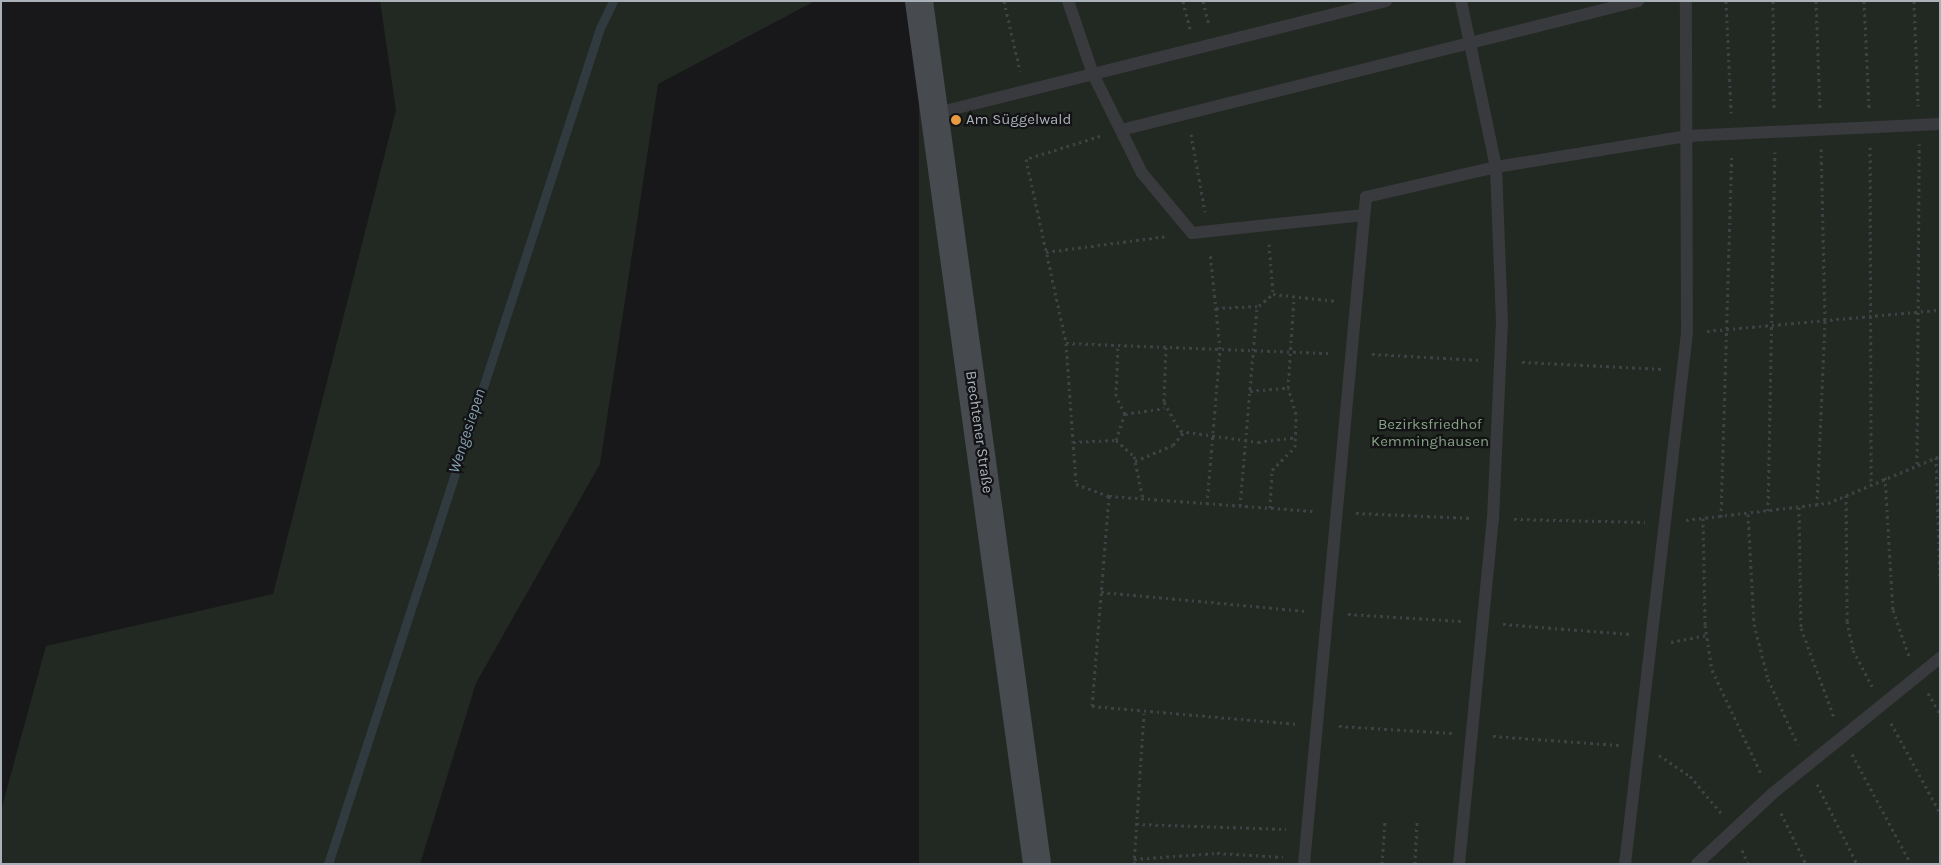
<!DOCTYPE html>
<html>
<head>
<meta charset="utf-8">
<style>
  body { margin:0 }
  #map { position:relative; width:1941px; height:865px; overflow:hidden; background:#18181a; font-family:Karla,sans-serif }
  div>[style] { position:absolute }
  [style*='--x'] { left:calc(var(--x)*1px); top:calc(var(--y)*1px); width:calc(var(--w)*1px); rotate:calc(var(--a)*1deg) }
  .green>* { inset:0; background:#222922; transform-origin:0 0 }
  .stream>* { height:9px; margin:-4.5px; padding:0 4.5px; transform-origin:4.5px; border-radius:4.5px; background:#303a3f }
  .path>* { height:3px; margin-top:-1.5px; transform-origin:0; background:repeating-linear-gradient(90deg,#3f4245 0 2.5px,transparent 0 6.5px) }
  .lane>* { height:12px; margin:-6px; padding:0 6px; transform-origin:6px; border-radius:6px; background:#393a3e }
  .secondary>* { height:28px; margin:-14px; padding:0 14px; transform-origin:14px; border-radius:14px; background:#474a4e }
  .dots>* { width:14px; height:14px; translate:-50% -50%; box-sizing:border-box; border:2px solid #131315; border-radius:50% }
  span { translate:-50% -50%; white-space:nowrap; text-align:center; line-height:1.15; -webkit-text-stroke:4.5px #131315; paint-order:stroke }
  .poi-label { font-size:15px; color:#abb1b9 }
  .left { translate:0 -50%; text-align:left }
  .park-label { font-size:15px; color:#85a283 }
  .street-label { font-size:15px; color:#abb1b9 }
  .water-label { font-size:16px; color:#84a2b1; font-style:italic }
  .frame { position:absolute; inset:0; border:2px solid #abb1b9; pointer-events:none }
</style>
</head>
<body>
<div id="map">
  <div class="green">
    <i style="clip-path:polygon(380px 1px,815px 1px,658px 84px,600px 464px,476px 683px,420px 864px,1px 864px,1px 810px,46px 646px,273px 594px,396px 110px)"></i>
    <i style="left:919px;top:1px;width:1021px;height:871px"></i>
  </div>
  <div class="stream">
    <i style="--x:328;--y:864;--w:879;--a:-71.98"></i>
    <i style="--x:600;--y:28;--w:30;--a:-64"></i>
  </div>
  <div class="path">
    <i style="--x:1004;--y:1;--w:72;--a:77.1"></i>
    <i style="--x:1183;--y:1;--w:29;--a:76"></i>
    <i style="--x:1203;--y:1;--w:25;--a:76"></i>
    <i style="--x:1726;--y:1;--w:112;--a:87.4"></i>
    <i style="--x:1773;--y:1;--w:110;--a:89.5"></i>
    <i style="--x:1816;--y:1;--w:107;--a:87.9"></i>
    <i style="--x:1864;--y:1;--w:107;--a:87.3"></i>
    <i style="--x:1914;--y:1;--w:105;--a:87.8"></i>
    <i style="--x:1191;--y:134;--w:79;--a:79.8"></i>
    <i style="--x:1100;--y:136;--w:77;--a:162.7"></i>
    <i style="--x:1026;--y:159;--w:188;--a:77.7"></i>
    <i style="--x:1066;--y:343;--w:141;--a:85.9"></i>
    <i style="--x:1076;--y:484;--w:35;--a:20"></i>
    <i style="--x:1109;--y:496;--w:207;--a:4.2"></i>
    <i style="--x:1870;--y:147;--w:337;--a:89.8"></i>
    <i style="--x:1269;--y:244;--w:50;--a:85.4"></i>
    <i style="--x:1273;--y:294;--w:63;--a:6.3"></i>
    <i style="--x:1046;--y:252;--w:122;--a:-7.5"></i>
    <i style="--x:1216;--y:308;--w:43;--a:-2.7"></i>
    <i style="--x:1259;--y:306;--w:18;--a:-41"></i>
    <i style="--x:1707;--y:331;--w:234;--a:-5.2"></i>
    <i style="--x:1066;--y:343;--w:265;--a:2.2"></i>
    <i style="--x:1166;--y:347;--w:55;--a:92.1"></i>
    <i style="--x:1164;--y:402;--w:33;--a:61"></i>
    <i style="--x:1180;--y:431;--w:79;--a:8"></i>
    <i style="--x:1258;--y:442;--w:38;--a:-7"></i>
    <i style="--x:1372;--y:354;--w:109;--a:3.2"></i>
    <i style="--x:1522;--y:362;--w:141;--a:2.8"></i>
    <i style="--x:1250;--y:391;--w:38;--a:-5"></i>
    <i style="--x:1125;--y:414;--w:40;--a:-8.5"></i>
    <i style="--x:1116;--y:440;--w:24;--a:42"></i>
    <i style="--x:1134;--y:456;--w:44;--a:78.2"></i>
    <i style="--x:1073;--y:442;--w:43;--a:-2.7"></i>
    <i style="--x:1116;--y:440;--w:28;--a:-71"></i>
    <i style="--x:1125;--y:414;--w:20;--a:-117"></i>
    <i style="--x:1116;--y:396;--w:51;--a:-87.8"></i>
    <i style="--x:1936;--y:457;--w:119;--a:88.1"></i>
    <i style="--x:1135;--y:461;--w:41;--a:-22.8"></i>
    <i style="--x:1173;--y:445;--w:17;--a:-50"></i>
    <i style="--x:1917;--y:464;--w:320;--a:-89.6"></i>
    <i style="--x:1885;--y:477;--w:133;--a:86.6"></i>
    <i style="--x:1893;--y:610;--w:49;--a:70.8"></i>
    <i style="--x:1846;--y:495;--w:126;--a:89.5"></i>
    <i style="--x:1847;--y:621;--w:30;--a:78"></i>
    <i style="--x:1853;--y:650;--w:41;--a:62.2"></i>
    <i style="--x:1109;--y:496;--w:211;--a:94.6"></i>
    <i style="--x:1092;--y:706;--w:206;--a:5"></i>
    <i style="--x:1207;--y:504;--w:156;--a:-85.2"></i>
    <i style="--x:1220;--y:349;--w:97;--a:-95.9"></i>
    <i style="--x:1817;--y:505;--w:185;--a:-87.5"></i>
    <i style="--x:1825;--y:320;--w:171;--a:-91.3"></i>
    <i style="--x:1240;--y:506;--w:201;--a:-85.1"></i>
    <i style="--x:1799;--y:507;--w:121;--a:89.1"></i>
    <i style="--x:1801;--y:628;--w:95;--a:69.7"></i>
    <i style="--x:1270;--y:508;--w:38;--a:-87"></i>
    <i style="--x:1272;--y:470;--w:33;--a:-45"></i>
    <i style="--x:1295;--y:447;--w:33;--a:-88"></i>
    <i style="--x:1296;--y:414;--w:27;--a:-107"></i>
    <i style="--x:1288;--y:388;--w:90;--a:-86.2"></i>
    <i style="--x:1768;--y:511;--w:359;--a:-88.9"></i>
    <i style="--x:1356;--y:513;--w:116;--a:2.5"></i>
    <i style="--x:1748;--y:514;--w:110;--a:86.9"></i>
    <i style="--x:1754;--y:624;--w:57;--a:75.7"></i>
    <i style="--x:1768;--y:679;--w:72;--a:65.6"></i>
    <i style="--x:1721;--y:517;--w:363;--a:-88.3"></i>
    <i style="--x:1703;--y:518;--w:107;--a:88.9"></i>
    <i style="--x:1705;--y:625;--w:46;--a:81.2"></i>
    <i style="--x:1712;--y:670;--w:117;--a:64.7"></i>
    <i style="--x:1514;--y:519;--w:131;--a:1.3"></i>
    <i style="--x:1686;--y:520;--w:143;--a:-6.8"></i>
    <i style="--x:1828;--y:503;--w:121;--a:-22.8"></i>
    <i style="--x:1101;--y:592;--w:207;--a:5.3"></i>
    <i style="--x:1348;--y:614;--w:113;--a:3.5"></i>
    <i style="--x:1503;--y:624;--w:128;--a:4.5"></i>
    <i style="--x:1671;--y:642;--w:37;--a:-11"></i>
    <i style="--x:1928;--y:693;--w:24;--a:60"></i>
    <i style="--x:1891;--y:723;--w:102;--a:61.4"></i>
    <i style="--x:1339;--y:726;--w:113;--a:3.5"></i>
    <i style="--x:1493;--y:736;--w:126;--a:4.1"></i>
    <i style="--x:1852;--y:754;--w:125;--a:61.8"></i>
    <i style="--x:1659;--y:755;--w:37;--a:34"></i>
    <i style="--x:1690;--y:776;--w:48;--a:50"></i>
    <i style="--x:1817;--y:784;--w:89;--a:63.4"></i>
    <i style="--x:1781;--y:813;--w:57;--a:63.9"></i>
    <i style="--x:1136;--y:824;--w:150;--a:1.9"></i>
    <i style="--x:1742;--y:850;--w:15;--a:67"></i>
    <i style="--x:1134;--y:859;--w:83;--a:-4.1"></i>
    <i style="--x:1217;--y:853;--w:66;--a:3.5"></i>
    <i style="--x:1134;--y:864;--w:151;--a:-86.2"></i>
    <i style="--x:1382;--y:864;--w:43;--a:-86"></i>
    <i style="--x:1415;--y:864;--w:42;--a:-87.3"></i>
  </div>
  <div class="lane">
    <i style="--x:1068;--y:1;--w:77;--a:71.1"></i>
    <i style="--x:1093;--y:74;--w:110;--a:63.7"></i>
    <i style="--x:1142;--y:173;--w:78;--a:50.2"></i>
    <i style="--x:1192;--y:233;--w:173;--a:-6"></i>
    <i style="--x:937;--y:113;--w:463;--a:-14"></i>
    <i style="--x:1121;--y:130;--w:533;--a:-14.01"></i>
    <i style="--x:1304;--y:864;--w:670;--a:-84.69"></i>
    <i style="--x:1366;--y:197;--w:133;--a:-13"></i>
    <i style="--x:1496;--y:167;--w:193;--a:-9.2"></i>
    <i style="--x:1687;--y:136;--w:253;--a:-2.7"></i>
    <i style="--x:1459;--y:864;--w:347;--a:-84.4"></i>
    <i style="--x:1493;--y:519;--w:196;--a:-87.4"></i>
    <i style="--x:1502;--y:323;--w:156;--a:-92.2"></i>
    <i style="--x:1496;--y:167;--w:170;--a:-101.9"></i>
    <i style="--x:1625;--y:864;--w:535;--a:-83.34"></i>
    <i style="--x:1687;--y:333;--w:332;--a:-90.2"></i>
    <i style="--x:1697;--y:864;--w:103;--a:-43"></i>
    <i style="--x:1772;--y:794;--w:216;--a:-39"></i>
  </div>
  <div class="secondary">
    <i style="--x:919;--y:1;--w:871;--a:82.21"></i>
  </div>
  <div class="dots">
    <i style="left:956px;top:120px;background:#e79b42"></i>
  </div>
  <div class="poi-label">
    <span class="left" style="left:966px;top:120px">Am Süggelwald</span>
  </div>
  <div class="park-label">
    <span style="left:1430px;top:433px">Bezirksfriedhof<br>Kemminghausen</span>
  </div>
  <div class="street-label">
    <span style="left:979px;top:432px;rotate:82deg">Brechtener Straße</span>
  </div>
  <div class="water-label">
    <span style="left:467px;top:431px;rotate:-72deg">Wengesiepen</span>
  </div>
  <div class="frame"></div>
</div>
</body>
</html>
